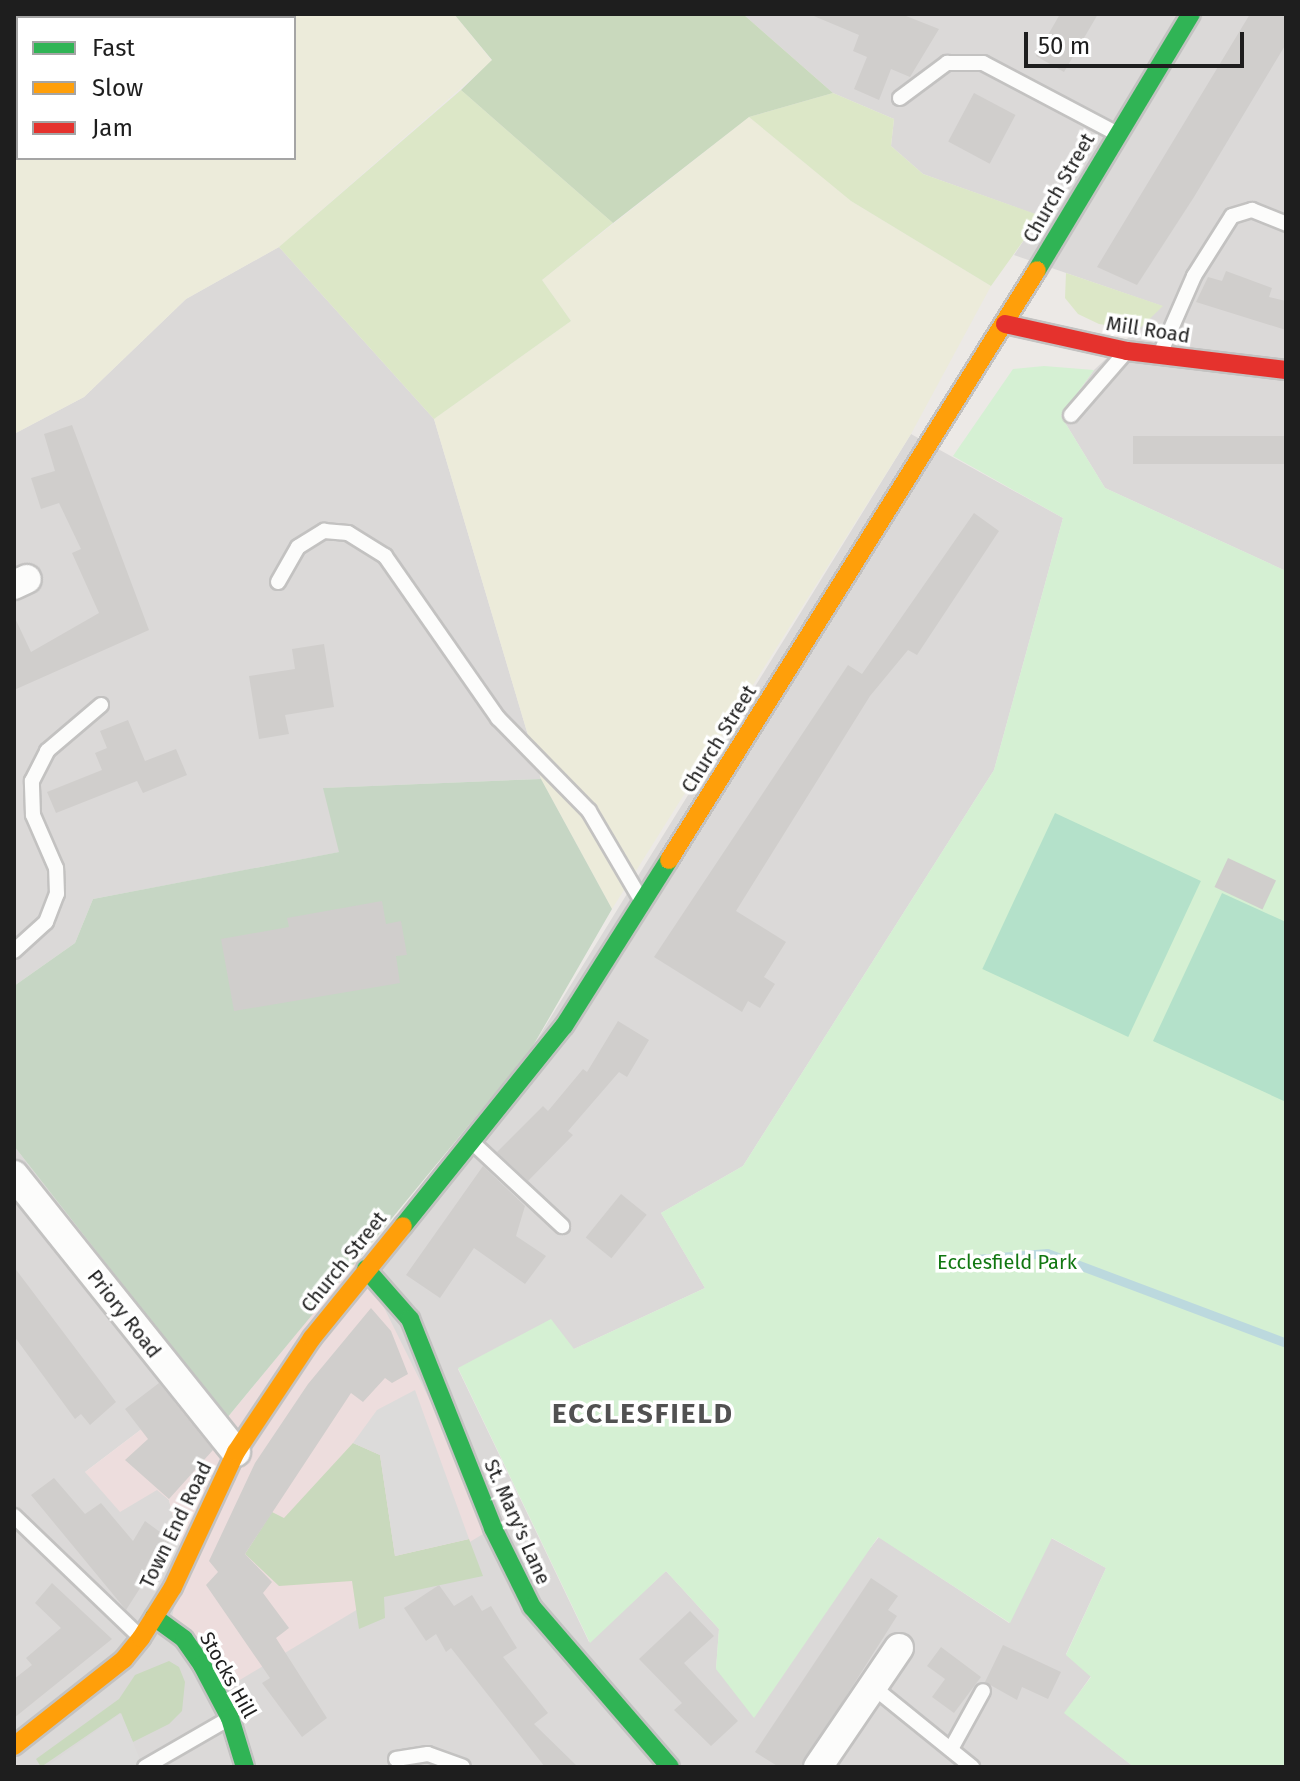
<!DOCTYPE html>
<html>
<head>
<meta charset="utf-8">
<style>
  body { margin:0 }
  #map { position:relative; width:1300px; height:1781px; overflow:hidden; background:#ece9e6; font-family:"Fira Sans",sans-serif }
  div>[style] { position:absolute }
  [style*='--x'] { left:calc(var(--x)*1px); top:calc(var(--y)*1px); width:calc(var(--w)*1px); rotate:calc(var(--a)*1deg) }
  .residential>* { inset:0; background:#dbd9d8 }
  .commercial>* { inset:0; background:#eddddd }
  .farmland>* { inset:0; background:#ecebda }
  .grass>* { inset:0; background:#dce7c7 }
  .forest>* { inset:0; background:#c9d9bd }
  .cemetery>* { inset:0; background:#c6d6c4 }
  .park>* { inset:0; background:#d5f0d3 }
  .pitch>* { inset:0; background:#b4e1ca; transform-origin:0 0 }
  .parking>* { inset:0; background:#dcdbda }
  .stream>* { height:9px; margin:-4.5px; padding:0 4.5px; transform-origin:4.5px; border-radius:4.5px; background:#bcd9de }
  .building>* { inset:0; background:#d0cecc; transform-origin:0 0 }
  .roads { filter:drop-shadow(2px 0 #c3c2c1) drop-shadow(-2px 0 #c3c2c1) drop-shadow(0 2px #c3c2c1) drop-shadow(0 -2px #c3c2c1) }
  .lane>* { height:14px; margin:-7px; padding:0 7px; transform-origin:7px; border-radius:7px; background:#fcfcfb }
  .street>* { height:28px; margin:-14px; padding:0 14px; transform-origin:14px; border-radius:14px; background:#fcfcfb }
  .fast>* { height:18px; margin:-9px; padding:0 9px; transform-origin:9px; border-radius:9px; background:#30b455 }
  .slow>* { height:18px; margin:-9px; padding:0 9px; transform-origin:9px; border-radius:9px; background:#ff9f0a }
  .jam>* { height:18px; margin:-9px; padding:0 9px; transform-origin:9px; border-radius:9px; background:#e5322d }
  span { translate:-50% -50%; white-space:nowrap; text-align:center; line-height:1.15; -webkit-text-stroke:7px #fff; paint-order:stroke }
  .street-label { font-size:20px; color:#1e1e1e }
  .park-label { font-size:20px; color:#171 }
  .district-label { font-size:28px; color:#515151; font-weight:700; letter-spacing:2px }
  .frame { position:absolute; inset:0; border:16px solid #1e1e1e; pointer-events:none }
  .legend { position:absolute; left:16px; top:16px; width:280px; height:144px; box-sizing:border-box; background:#fff; border:2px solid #a5a5a5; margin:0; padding:10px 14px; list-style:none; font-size:24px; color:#1e1e1e }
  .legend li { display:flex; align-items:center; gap:16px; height:40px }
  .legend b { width:40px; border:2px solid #a5a5a5 }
  .scale { position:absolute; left:1024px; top:32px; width:220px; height:36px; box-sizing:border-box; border:4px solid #1e1e1e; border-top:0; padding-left:10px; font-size:24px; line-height:28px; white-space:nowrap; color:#1e1e1e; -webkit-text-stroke:6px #fff; paint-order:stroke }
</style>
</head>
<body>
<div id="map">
  <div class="residential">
    <i style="clip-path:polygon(743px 14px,1286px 14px,1286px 571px,1105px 488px,1061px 416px,1094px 370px,1162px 306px,1014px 255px,1040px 216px,923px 174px,891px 146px,894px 119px,833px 93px)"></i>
    <i style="clip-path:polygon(279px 247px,434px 419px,541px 779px,324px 788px,340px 852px,93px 899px,75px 943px,14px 986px,14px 434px,84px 397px,186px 299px)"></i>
    <i style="clip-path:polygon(911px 434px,1063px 518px,994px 770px,743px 1166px,661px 1213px,705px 1288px,574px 1349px,458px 1369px,589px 1642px,666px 1571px,719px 1629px,716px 1669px,840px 1586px,879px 1537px,1009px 1623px,1051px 1538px,1106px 1568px,1066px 1654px,1091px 1676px,1065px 1713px,1134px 1767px,14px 1767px,14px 1146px,201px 1384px,85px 1472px,157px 1489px,169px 1500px,184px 1563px,366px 1269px,530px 1051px)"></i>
  </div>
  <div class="commercial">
    <i style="clip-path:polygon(359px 1257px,493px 1528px,218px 1693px,170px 1626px,184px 1563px,169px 1500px,157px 1490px,120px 1512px,85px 1472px,201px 1384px,228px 1417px)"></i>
  </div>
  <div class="farmland">
    <i style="clip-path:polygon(evenodd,14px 14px,454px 14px,492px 61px,279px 247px,186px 299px,84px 397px,14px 434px,14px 14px,18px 18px,294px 18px,294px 158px,18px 158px,18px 18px)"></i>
    <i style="clip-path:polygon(749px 117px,851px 201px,991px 286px,911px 434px,612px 909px,541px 779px,434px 419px,571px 321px,542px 280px)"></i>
  </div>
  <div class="grass">
    <i style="clip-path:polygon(461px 90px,613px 223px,542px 280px,571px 321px,434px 419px,279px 247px)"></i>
    <i style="clip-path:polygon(833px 93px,894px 119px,891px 146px,923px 174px,1041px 216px,991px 286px,851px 201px,749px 117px)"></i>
    <i style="clip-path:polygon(1066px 273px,1163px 306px,1138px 330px,1099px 324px,1078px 314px,1065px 298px)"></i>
  </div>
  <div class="forest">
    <i style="clip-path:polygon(454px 14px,743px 14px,833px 93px,749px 117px,613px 223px,461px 90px,492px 60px)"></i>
    <i style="clip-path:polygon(353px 1443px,380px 1455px,395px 1556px,469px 1539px,483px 1576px,384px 1597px,385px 1618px,359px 1629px,352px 1581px,279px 1586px,245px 1554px,272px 1512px,284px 1518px)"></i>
    <i style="clip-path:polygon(169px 1661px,179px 1667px,185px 1682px,182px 1711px,169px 1724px,133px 1742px,120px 1713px,41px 1767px,36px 1759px,119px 1699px,135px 1675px)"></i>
  </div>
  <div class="cemetery">
    <i style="clip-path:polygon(541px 779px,612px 909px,530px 1051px,227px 1418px,14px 1146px,14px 986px,75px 943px,93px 899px,339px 852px,323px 788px)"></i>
  </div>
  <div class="park">
    <i style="clip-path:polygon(1044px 366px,1094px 370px,1061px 416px,1105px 488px,1286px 571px,1286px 1767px,1134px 1767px,1064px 1713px,1091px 1677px,1066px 1655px,1106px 1568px,1052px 1538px,1010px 1623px,878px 1537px,754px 1718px,716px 1669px,719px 1629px,666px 1571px,590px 1643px,458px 1368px,551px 1319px,574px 1349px,705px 1288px,661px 1213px,743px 1166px,994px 770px,1063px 518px,953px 456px,1013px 369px)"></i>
  </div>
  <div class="pitch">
    <i style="left:1055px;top:813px;width:161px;height:172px;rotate:25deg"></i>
    <i style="clip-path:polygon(1222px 893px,1286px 922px,1286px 1102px,1153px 1041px)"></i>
  </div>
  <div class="parking">
    <i style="clip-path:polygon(415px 1390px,469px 1539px,395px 1556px,380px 1455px,353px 1443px,377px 1410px)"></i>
    <i style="clip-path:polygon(121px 1713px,143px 1767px,46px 1767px)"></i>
  </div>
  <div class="stream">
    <i style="--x:976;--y:1259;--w:71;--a:-4.8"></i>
    <i style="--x:1047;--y:1253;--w:255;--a:20.6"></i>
  </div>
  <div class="building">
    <i style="clip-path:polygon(809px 14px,901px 14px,939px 29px,910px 77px,891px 69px,879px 100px,854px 89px,867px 57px,853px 51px,859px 35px)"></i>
    <i style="clip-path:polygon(1060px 14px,1098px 14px,1064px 72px,1036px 56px)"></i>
    <i style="clip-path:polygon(1250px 14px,1286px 14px,1286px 44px,1194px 197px,1137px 285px,1097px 267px)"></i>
    <i style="left:974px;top:93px;width:47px;height:55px;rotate:28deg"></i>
    <i style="clip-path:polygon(1226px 271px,1272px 288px,1269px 297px,1286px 301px,1286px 330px,1196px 302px,1208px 277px,1222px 281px)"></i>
    <i style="clip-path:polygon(72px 425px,149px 630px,14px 690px,14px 616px,31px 652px,99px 613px,72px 553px,81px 549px,59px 503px,41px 509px,31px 478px,55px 471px,44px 434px)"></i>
    <i style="left:1286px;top:436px;width:28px;height:153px;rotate:90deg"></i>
    <i style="clip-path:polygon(974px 513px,999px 531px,917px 655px,908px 650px,870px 696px,736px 911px,786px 942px,764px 977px,775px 984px,760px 1008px,748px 1001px,742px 1012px,654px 957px,848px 665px,862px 674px)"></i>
    <i style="clip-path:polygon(324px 644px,334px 707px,285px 715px,289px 734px,259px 739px,249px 676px,295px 669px,292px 649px)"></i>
    <i style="clip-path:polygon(128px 720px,145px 761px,176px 749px,187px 775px,143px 793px,137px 781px,56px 813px,47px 792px,102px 770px,95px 753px,107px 748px,100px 731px)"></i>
    <i style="left:1228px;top:858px;width:53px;height:32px;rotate:25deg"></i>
    <i style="clip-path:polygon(382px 901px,386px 924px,401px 921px,407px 955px,396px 956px,400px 983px,234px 1011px,221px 939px,289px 927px,287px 918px)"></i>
    <i style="clip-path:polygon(618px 1021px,649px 1040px,627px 1077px,619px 1072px,568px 1131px,573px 1135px,528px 1181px,497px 1152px,543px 1106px,548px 1111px,583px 1069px,587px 1072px)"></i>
    <i style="clip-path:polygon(483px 1166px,525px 1206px,516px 1236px,546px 1256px,525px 1284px,474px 1248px,440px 1298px,406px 1275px)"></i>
    <i style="left:621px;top:1194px;width:33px;height:56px;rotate:39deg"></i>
    <i style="clip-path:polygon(14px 1267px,116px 1402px,90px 1425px,81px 1414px,75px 1419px,14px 1336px)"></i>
    <i style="clip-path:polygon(371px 1308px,391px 1331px,408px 1374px,392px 1383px,385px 1378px,363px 1402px,351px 1393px,245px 1554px,272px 1582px,263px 1593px,289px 1628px,276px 1638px,327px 1718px,302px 1737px,262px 1683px,270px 1678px,206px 1585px,218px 1572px,209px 1561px,255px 1463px,308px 1384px)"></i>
    <i style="clip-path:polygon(159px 1383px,213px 1450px,169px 1499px,125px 1460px,148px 1439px,125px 1409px)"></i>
    <i style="clip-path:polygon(54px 1478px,85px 1514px,101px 1503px,133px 1541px,145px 1521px,171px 1540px,126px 1610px,31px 1495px)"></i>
    <i style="clip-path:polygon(871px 1578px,898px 1596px,888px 1610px,897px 1616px,801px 1767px,779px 1767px,755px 1752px)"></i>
    <i style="clip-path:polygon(52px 1583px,112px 1639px,14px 1718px,14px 1679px,32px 1665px,26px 1658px,61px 1628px,35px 1603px)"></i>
    <i style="clip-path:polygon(439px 1585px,454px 1606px,472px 1595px,482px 1611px,491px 1606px,517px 1648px,503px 1657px,548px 1713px,534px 1724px,578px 1767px,545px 1767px,451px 1648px,446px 1652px,436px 1634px,426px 1641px,404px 1608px)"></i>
    <i style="clip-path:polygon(690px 1611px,714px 1636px,684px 1663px,738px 1721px,711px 1746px,674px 1710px,682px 1703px,639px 1659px)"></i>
    <i style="clip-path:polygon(1003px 1645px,1061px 1672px,1048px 1699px,1022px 1687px,1017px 1700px,985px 1682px)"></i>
    <i style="clip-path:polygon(941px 1647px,981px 1677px,954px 1713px,932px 1697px,945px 1679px,927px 1666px)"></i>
  </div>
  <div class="roads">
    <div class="lane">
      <i style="--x:900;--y:98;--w:59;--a:-36.7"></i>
      <i style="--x:947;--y:63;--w:36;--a:0"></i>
      <i style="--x:983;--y:63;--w:150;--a:27.8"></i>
      <i style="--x:1160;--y:354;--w:85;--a:-66.4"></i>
      <i style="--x:1194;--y:276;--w:71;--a:-57.7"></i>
      <i style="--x:1232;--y:216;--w:21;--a:-17"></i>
      <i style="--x:1252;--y:210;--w:37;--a:22"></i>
      <i style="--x:1071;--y:415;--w:81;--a:-49"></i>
      <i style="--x:278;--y:582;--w:40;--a:-60.3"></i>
      <i style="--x:298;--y:547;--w:31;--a:-32"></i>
      <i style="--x:324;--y:531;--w:24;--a:5"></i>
      <i style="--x:348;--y:533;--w:44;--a:31.9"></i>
      <i style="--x:385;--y:556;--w:198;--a:55.1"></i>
      <i style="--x:498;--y:718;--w:130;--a:45.6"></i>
      <i style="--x:589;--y:811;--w:101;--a:59.6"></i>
      <i style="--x:14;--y:951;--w:43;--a:-42.2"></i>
      <i style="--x:46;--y:922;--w:30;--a:-69"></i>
      <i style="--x:57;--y:894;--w:26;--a:-92"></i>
      <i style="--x:56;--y:868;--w:58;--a:-113.5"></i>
      <i style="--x:33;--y:815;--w:34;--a:-92"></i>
      <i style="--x:32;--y:781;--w:34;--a:-63"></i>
      <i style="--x:47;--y:751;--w:71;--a:-40.4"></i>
      <i style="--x:473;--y:1143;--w:122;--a:43"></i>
      <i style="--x:14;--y:1516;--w:175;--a:43.8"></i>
      <i style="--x:872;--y:1686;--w:129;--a:39"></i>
      <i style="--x:951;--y:1749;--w:66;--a:-61.1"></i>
      <i style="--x:396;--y:1759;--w:32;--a:-9"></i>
      <i style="--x:428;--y:1754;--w:37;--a:20"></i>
      <i style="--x:145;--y:1767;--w:98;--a:-30"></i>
    </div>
    <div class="street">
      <i style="--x:14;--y:585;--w:14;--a:-25"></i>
      <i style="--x:14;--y:1175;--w:355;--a:51.3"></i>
      <i style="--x:818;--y:1767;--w:144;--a:-55.8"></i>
    </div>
    <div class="fast">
      <i style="--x:1037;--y:270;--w:299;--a:-59"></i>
      <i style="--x:403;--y:1226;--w:257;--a:-51.2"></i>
      <i style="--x:564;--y:1026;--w:196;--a:-57.7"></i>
      <i style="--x:366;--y:1269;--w:67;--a:48.7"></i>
      <i style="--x:410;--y:1319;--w:225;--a:68.3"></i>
      <i style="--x:493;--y:1528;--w:88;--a:63.7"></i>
      <i style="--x:532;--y:1607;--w:211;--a:49.2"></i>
      <i style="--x:154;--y:1617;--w:37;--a:36"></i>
      <i style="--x:184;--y:1639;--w:32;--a:55"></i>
      <i style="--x:202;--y:1665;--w:60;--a:62.2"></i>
      <i style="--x:230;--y:1718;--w:51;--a:73"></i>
    </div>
    <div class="slow">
      <i style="--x:669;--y:860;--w:695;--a:-58.05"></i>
      <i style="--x:14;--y:1746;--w:140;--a:-38.3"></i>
      <i style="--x:124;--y:1659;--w:27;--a:-51"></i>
      <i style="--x:141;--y:1638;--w:60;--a:-57.9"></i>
      <i style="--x:173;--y:1587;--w:149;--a:-65"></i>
      <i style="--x:236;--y:1452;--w:137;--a:-56.3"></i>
      <i style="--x:312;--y:1338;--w:144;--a:-50.9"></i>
    </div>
    <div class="jam">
      <i style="--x:1005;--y:324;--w:125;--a:12.5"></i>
      <i style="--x:1127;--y:351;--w:160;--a:6.8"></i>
    </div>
  </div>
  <div class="street-label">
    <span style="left:1059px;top:188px;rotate:-60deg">Church Street</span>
    <span style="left:1148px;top:330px;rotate:9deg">Mill Road</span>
    <span style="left:719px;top:739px;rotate:-58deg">Church Street</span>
    <span style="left:344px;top:1262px;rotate:-51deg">Church Street</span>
    <span style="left:124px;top:1314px;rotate:52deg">Priory Road</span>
    <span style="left:517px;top:1522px;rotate:66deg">St. Mary's Lane</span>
    <span style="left:176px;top:1525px;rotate:-64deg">Town End Road</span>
    <span style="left:228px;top:1675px;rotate:61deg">Stocks Hill</span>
  </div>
  <div class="park-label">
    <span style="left:1007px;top:1262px">Ecclesfield Park</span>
  </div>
  <div class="district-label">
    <span style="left:643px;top:1414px">ECCLESFIELD</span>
  </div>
  <div class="frame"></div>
  <ul class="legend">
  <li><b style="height:10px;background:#30b455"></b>Fast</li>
  <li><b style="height:10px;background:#ff9f0a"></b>Slow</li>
  <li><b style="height:10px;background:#e5322d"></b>Jam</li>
  </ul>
  <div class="scale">50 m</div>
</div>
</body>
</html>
